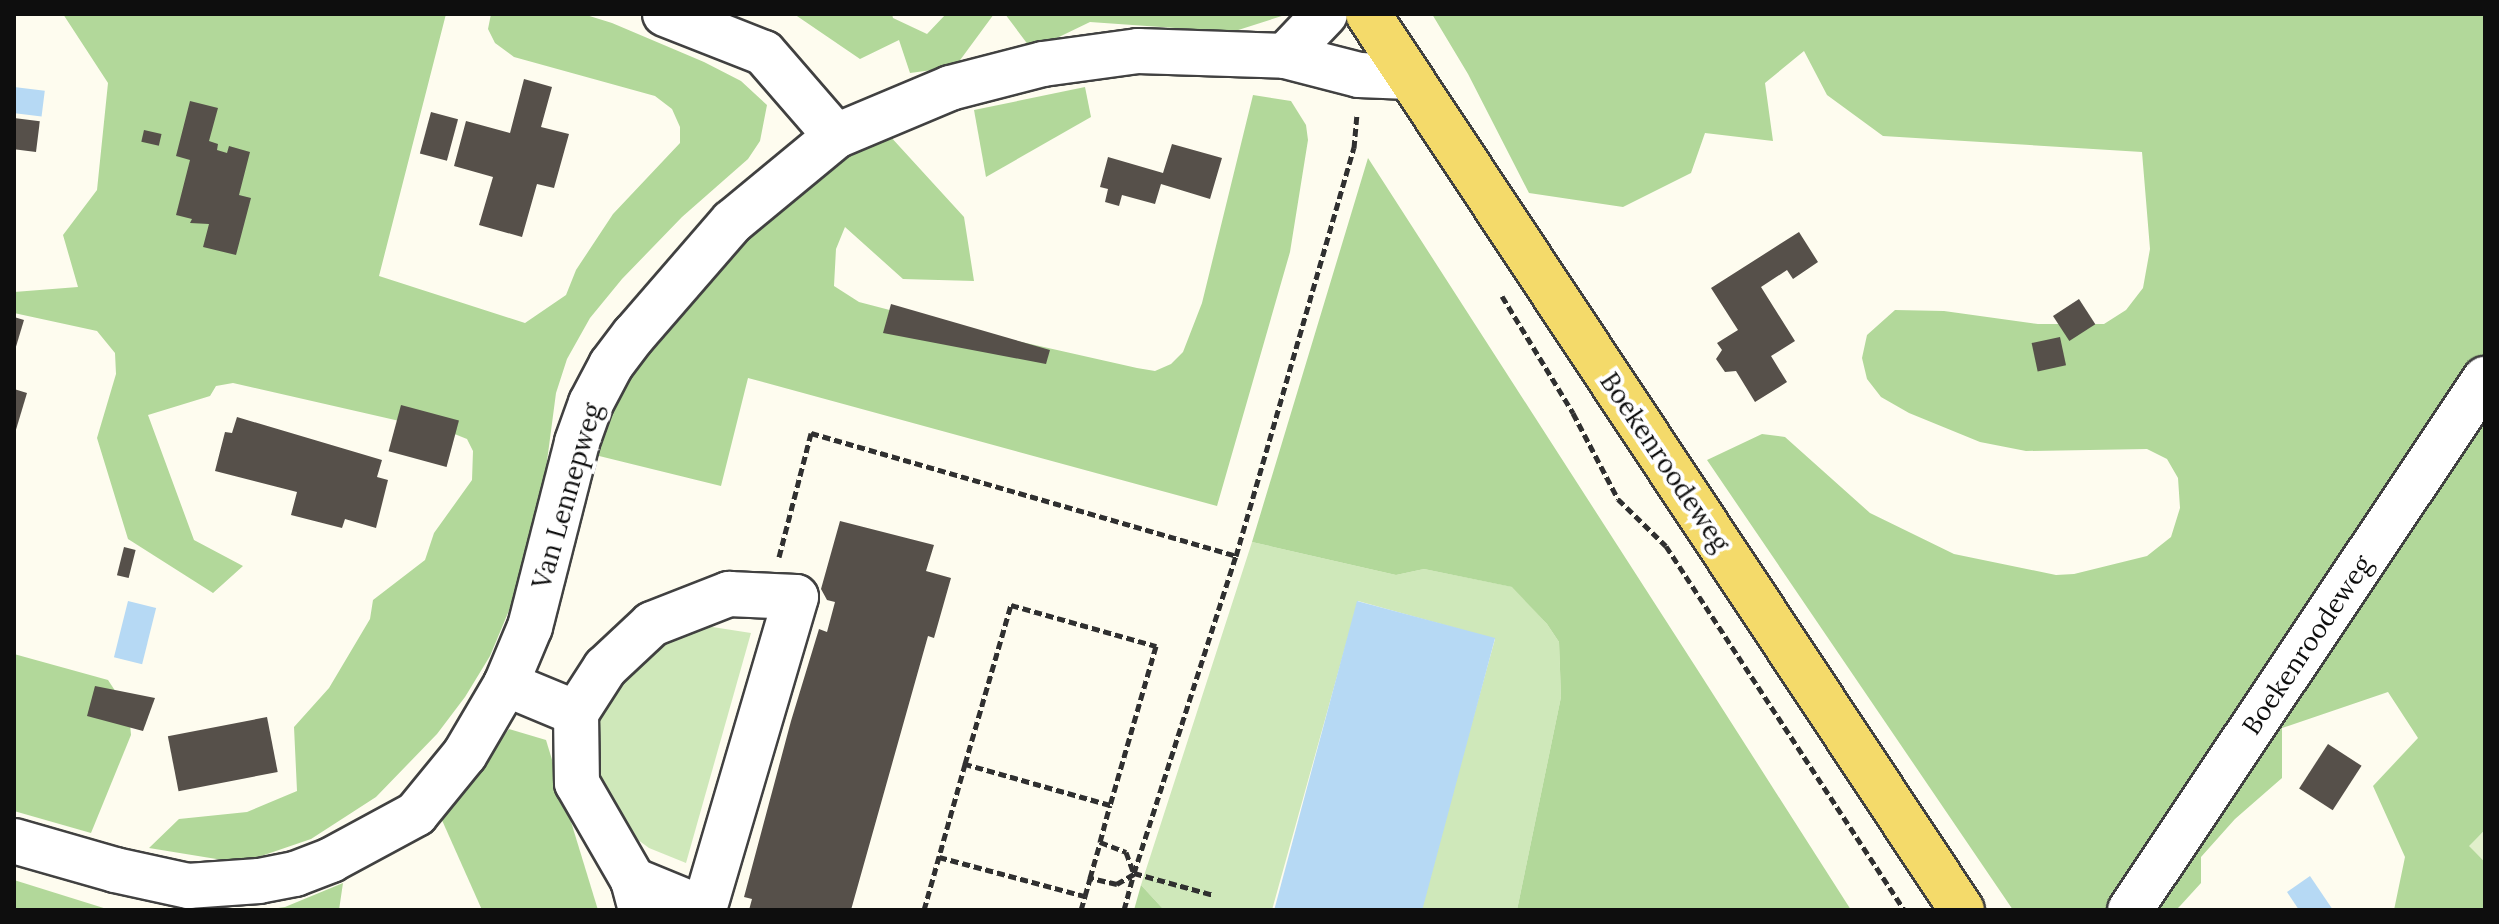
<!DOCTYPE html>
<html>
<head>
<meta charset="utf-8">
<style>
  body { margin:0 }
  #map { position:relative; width:2499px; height:924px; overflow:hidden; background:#fefcef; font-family:Lora,serif }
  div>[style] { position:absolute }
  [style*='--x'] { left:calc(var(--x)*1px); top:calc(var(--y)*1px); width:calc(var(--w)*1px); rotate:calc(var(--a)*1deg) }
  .green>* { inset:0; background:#cfe8ba }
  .forest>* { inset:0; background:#b2d89a }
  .pitch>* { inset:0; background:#e1efcb }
  .water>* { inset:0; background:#b6d9f4; transform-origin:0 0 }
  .building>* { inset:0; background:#56504a; transform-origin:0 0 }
  .path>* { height:5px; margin-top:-2.5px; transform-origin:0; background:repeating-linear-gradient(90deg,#303030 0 8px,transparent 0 12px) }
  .roads { filter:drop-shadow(2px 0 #414141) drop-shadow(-2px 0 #414141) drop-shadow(0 2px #414141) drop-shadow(0 -2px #414141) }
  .minor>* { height:44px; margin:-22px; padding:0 22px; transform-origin:22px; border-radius:22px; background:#fff }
  .major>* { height:44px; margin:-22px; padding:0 22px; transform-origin:22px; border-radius:22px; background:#f4da6a }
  span { translate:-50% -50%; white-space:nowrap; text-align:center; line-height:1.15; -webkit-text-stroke:8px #fff; paint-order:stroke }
  .street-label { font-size:26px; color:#0e0e0e }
  .frame { position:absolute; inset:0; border:16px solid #0e0e0e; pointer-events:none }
</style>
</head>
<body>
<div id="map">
  <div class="green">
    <i style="clip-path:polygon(1252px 542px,1396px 575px,1424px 569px,1513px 587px,1547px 624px,1559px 642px,1561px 697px,1517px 910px,1420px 910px,1495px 639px,1358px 601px,1272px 910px,1164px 910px,1141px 885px)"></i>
    <i style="clip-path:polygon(706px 626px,751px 633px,686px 863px,649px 848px,630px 834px,603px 796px,592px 751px,599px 705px,641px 650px)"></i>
  </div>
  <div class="forest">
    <i style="clip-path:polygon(63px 14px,446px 14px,379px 276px,525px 323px,566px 295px,576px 270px,613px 214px,680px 143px,680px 127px,672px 109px,655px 96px,514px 57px,495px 43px,488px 29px,491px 14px,583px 14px,612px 23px,704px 62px,741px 81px,767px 105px,760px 141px,748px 159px,682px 217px,622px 279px,590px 318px,567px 359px,556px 393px,542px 499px,522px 579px,490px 656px,465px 697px,437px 734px,376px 797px,311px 839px,241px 863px,149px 848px,179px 819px,247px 812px,297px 791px,294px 727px,329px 688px,370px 619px,373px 600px,425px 560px,434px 533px,472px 480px,473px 451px,467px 439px,452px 433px,233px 383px,216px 386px,210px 396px,148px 415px,194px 540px,243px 566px,213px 593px,128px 539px,97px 438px,116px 374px,115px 353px,97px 331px,14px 313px,14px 292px,78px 287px,63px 235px,97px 190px,108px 83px)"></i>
    <i style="clip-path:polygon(794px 14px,892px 14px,893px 18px,927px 34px,946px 14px,994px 14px,955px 67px,910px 73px,899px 40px,860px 59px)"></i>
    <i style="clip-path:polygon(1005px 14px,1288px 14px,1232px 32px,1090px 22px,1032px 50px)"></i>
    <i style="clip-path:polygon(1432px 14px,2485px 14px,2485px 358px,2114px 910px,2013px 910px,1707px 460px,1762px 434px,1785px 437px,1870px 513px,1954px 554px,2056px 575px,2074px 574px,2147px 556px,2171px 537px,2180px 508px,2178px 478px,2167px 459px,2147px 449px,2026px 451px,1980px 442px,1909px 413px,1881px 397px,1867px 379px,1862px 358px,1867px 335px,1895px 310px,1944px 311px,2038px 324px,2104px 324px,2126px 310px,2143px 288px,2150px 249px,2142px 152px,1883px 136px,1827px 95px,1804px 51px,1765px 83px,1773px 141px,1705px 133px,1691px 173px,1623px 207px,1529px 193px,1468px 74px)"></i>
    <i style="clip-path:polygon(1085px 87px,1091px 117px,986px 177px,974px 110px)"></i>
    <i style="clip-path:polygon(1253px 95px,1291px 101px,1306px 125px,1308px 140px,1290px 252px,1217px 506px,748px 378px,721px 486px,591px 454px,625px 375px,677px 311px,723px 266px,762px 214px,808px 178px,889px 135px,964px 217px,974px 281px,903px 279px,845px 227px,836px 249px,834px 286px,859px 302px,951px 326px,1137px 368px,1155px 371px,1171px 364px,1183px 352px,1202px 303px)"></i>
    <i style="clip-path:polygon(1368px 158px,1697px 669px,1851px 910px,1517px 910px,1561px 697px,1559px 642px,1547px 624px,1512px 587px,1424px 569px,1396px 575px,1252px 542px)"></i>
    <i style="clip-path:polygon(2485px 405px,2485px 830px,2470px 846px,2485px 862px,2485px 910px,2394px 910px,2405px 857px,2373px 786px,2418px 738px,2388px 692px,2282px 728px,2282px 778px,2235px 819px,2201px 857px,2201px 883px,2180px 906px,2176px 910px,2147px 910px)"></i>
    <i style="clip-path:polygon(14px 654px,108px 680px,129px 712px,131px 735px,91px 833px,14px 811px)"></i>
    <i style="clip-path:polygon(509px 729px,546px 740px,598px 910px,482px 910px,441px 818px)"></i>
    <i style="clip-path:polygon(14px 880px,110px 910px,14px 910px)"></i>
    <i style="clip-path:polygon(343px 883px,339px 910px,264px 910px,285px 907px)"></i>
    <i style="clip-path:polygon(1141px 885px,1164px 910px,1134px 910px)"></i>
  </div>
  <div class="pitch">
    <i style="clip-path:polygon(2485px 830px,2485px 862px,2469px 846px)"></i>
  </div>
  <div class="water">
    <i style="left:14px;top:87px;width:31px;height:26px;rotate:7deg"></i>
    <i style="left:128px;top:601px;width:29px;height:58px;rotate:14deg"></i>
    <i style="left:1357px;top:601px;width:143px;height:320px;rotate:15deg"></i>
    <i style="clip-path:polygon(2310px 876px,2333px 910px,2299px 910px,2287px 892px)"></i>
  </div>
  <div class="building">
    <i style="clip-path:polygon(524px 79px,552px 87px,541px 127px,569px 134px,554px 188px,537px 184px,522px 237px,479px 225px,493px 177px,454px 166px,466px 121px,510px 133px)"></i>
    <i style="clip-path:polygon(190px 101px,218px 108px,209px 141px,218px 144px,217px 150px,227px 153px,229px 146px,250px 152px,239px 195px,251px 198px,236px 255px,203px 247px,209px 224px,190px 223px,192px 219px,176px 215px,190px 160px,176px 156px)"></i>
    <i style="left:431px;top:112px;width:28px;height:43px;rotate:15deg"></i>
    <i style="left:14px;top:118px;width:26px;height:31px;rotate:7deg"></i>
    <i style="left:144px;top:130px;width:18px;height:12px;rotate:13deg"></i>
    <i style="clip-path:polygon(1172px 144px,1222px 158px,1210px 199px,1161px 184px,1155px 204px,1122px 195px,1119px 206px,1105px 202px,1108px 189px,1100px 187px,1108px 157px,1163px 173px)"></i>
    <i style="clip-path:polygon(1799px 232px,1818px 262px,1793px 279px,1787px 270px,1761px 287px,1795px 341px,1771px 356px,1787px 382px,1755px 402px,1736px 371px,1725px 372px,1716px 359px,1722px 350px,1717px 343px,1738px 330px,1711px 288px)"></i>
    <i style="left:2079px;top:299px;width:30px;height:31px;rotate:57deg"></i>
    <i style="clip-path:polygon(891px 304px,1050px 350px,1046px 364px,883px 333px)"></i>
    <i style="clip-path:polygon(14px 317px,24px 320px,15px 350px,14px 350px)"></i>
    <i style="left:2060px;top:337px;width:29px;height:29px;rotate:78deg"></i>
    <i style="clip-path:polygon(14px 389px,27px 393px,15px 433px,14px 433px)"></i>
    <i style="left:401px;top:405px;width:60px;height:48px;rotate:15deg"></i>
    <i style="clip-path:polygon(237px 417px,382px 460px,377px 477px,388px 480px,376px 528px,345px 519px,342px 528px,291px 515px,297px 492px,215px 471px,225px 432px,232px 433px)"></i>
    <i style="clip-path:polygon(840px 521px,934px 545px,926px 571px,951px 578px,934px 638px,928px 636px,851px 910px,749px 910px,752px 899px,744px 897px,791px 721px,819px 629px,827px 632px,835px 602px,827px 600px,821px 589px)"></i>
    <i style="left:124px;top:547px;width:12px;height:29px;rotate:14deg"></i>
    <i style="clip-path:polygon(95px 686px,155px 698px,143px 731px,87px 716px)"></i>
    <i style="left:267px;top:717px;width:56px;height:101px;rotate:79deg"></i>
    <i style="left:2328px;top:744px;width:40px;height:53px;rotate:33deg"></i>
  </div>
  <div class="path">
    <i style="--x:1502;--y:296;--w:137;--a:58.7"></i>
    <i style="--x:1573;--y:413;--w:97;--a:62.4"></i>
    <i style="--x:1618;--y:499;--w:67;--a:44.4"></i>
    <i style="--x:1666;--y:546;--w:435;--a:56.8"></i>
    <i style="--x:779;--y:557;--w:128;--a:-75.5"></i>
    <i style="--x:811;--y:433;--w:442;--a:16.1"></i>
    <i style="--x:1100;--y:842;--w:28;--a:21"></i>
    <i style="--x:1126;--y:852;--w:23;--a:70"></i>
    <i style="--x:1134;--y:874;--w:20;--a:150"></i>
    <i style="--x:1117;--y:884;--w:28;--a:-167"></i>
    <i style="--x:1090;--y:878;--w:37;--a:-74"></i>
    <i style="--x:1100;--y:842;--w:38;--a:-75"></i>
    <i style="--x:939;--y:857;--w:151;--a:15"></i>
    <i style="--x:1085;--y:896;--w:19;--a:-74"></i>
    <i style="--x:1134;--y:873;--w:333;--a:-72.2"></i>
    <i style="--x:1236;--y:556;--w:425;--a:-73.9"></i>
    <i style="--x:1354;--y:148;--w:32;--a:-85"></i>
    <i style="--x:924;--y:910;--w:152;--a:-74.3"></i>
    <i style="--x:965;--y:764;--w:166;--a:-73.9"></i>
    <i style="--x:1011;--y:605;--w:151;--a:15.8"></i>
    <i style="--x:1156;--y:646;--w:166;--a:106.1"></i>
    <i style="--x:1110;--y:805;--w:151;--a:-164.2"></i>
    <i style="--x:1081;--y:910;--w:15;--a:-74"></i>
    <i style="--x:1124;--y:910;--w:38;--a:-75"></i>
    <i style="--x:1134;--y:873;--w:83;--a:15.4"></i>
  </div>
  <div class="roads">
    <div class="minor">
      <i style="--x:665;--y:14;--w:106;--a:21.5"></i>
      <i style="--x:764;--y:53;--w:110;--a:49.1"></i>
      <i style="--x:1285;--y:56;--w:76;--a:14.4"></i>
      <i style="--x:1359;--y:75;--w:50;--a:2.3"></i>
      <i style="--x:506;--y:684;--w:76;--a:22.5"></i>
      <i style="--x:576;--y:713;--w:70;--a:89.2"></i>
      <i style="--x:577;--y:783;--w:112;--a:60"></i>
      <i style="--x:576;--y:713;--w:54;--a:-57.2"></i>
      <i style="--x:605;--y:668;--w:64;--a:-43.1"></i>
      <i style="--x:652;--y:624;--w:83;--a:-21.3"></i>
      <i style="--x:729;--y:594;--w:67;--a:2.6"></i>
      <i style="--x:796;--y:597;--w:325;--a:106.4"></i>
      <i style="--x:704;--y:909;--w:77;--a:-157.8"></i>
      <i style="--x:633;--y:880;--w:31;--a:75"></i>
      <i style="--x:14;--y:841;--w:105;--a:16"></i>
      <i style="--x:115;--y:870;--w:75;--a:12.4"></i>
      <i style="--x:188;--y:886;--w:71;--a:-4"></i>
      <i style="--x:259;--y:881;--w:37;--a:-11"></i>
      <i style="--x:295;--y:874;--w:39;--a:-21"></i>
      <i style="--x:331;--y:860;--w:97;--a:-28.4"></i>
      <i style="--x:416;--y:814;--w:77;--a:-50.8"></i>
      <i style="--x:465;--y:754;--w:81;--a:-59.6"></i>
      <i style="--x:506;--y:684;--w:62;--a:-67.2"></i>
      <i style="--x:530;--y:627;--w:191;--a:-75.7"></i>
      <i style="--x:577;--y:442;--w:41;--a:-70.3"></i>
      <i style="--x:591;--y:403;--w:43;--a:-62.2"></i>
      <i style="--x:611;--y:365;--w:38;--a:-53"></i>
      <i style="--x:634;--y:335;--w:150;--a:-49.1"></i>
      <i style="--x:732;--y:222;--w:135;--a:-39.6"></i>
      <i style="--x:836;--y:136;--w:124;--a:-22.8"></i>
      <i style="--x:950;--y:88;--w:96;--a:-14.5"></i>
      <i style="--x:1043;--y:64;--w:96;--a:-7.8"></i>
      <i style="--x:1138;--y:51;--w:147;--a:1.9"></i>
      <i style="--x:1285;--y:56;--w:58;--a:-46.4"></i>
      <i style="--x:2130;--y:910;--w:639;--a:-56.24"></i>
    </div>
    <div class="major">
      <i style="--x:1368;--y:14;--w:1075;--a:56.46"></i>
    </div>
  </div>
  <div class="street-label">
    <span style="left:1665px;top:462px;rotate:56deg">Boekenroodeweg</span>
    <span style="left:567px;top:496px;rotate:-74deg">Van Lennepweg</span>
    <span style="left:2307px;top:645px;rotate:-56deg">Boekenroodeweg</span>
  </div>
  <div class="frame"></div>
</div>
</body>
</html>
